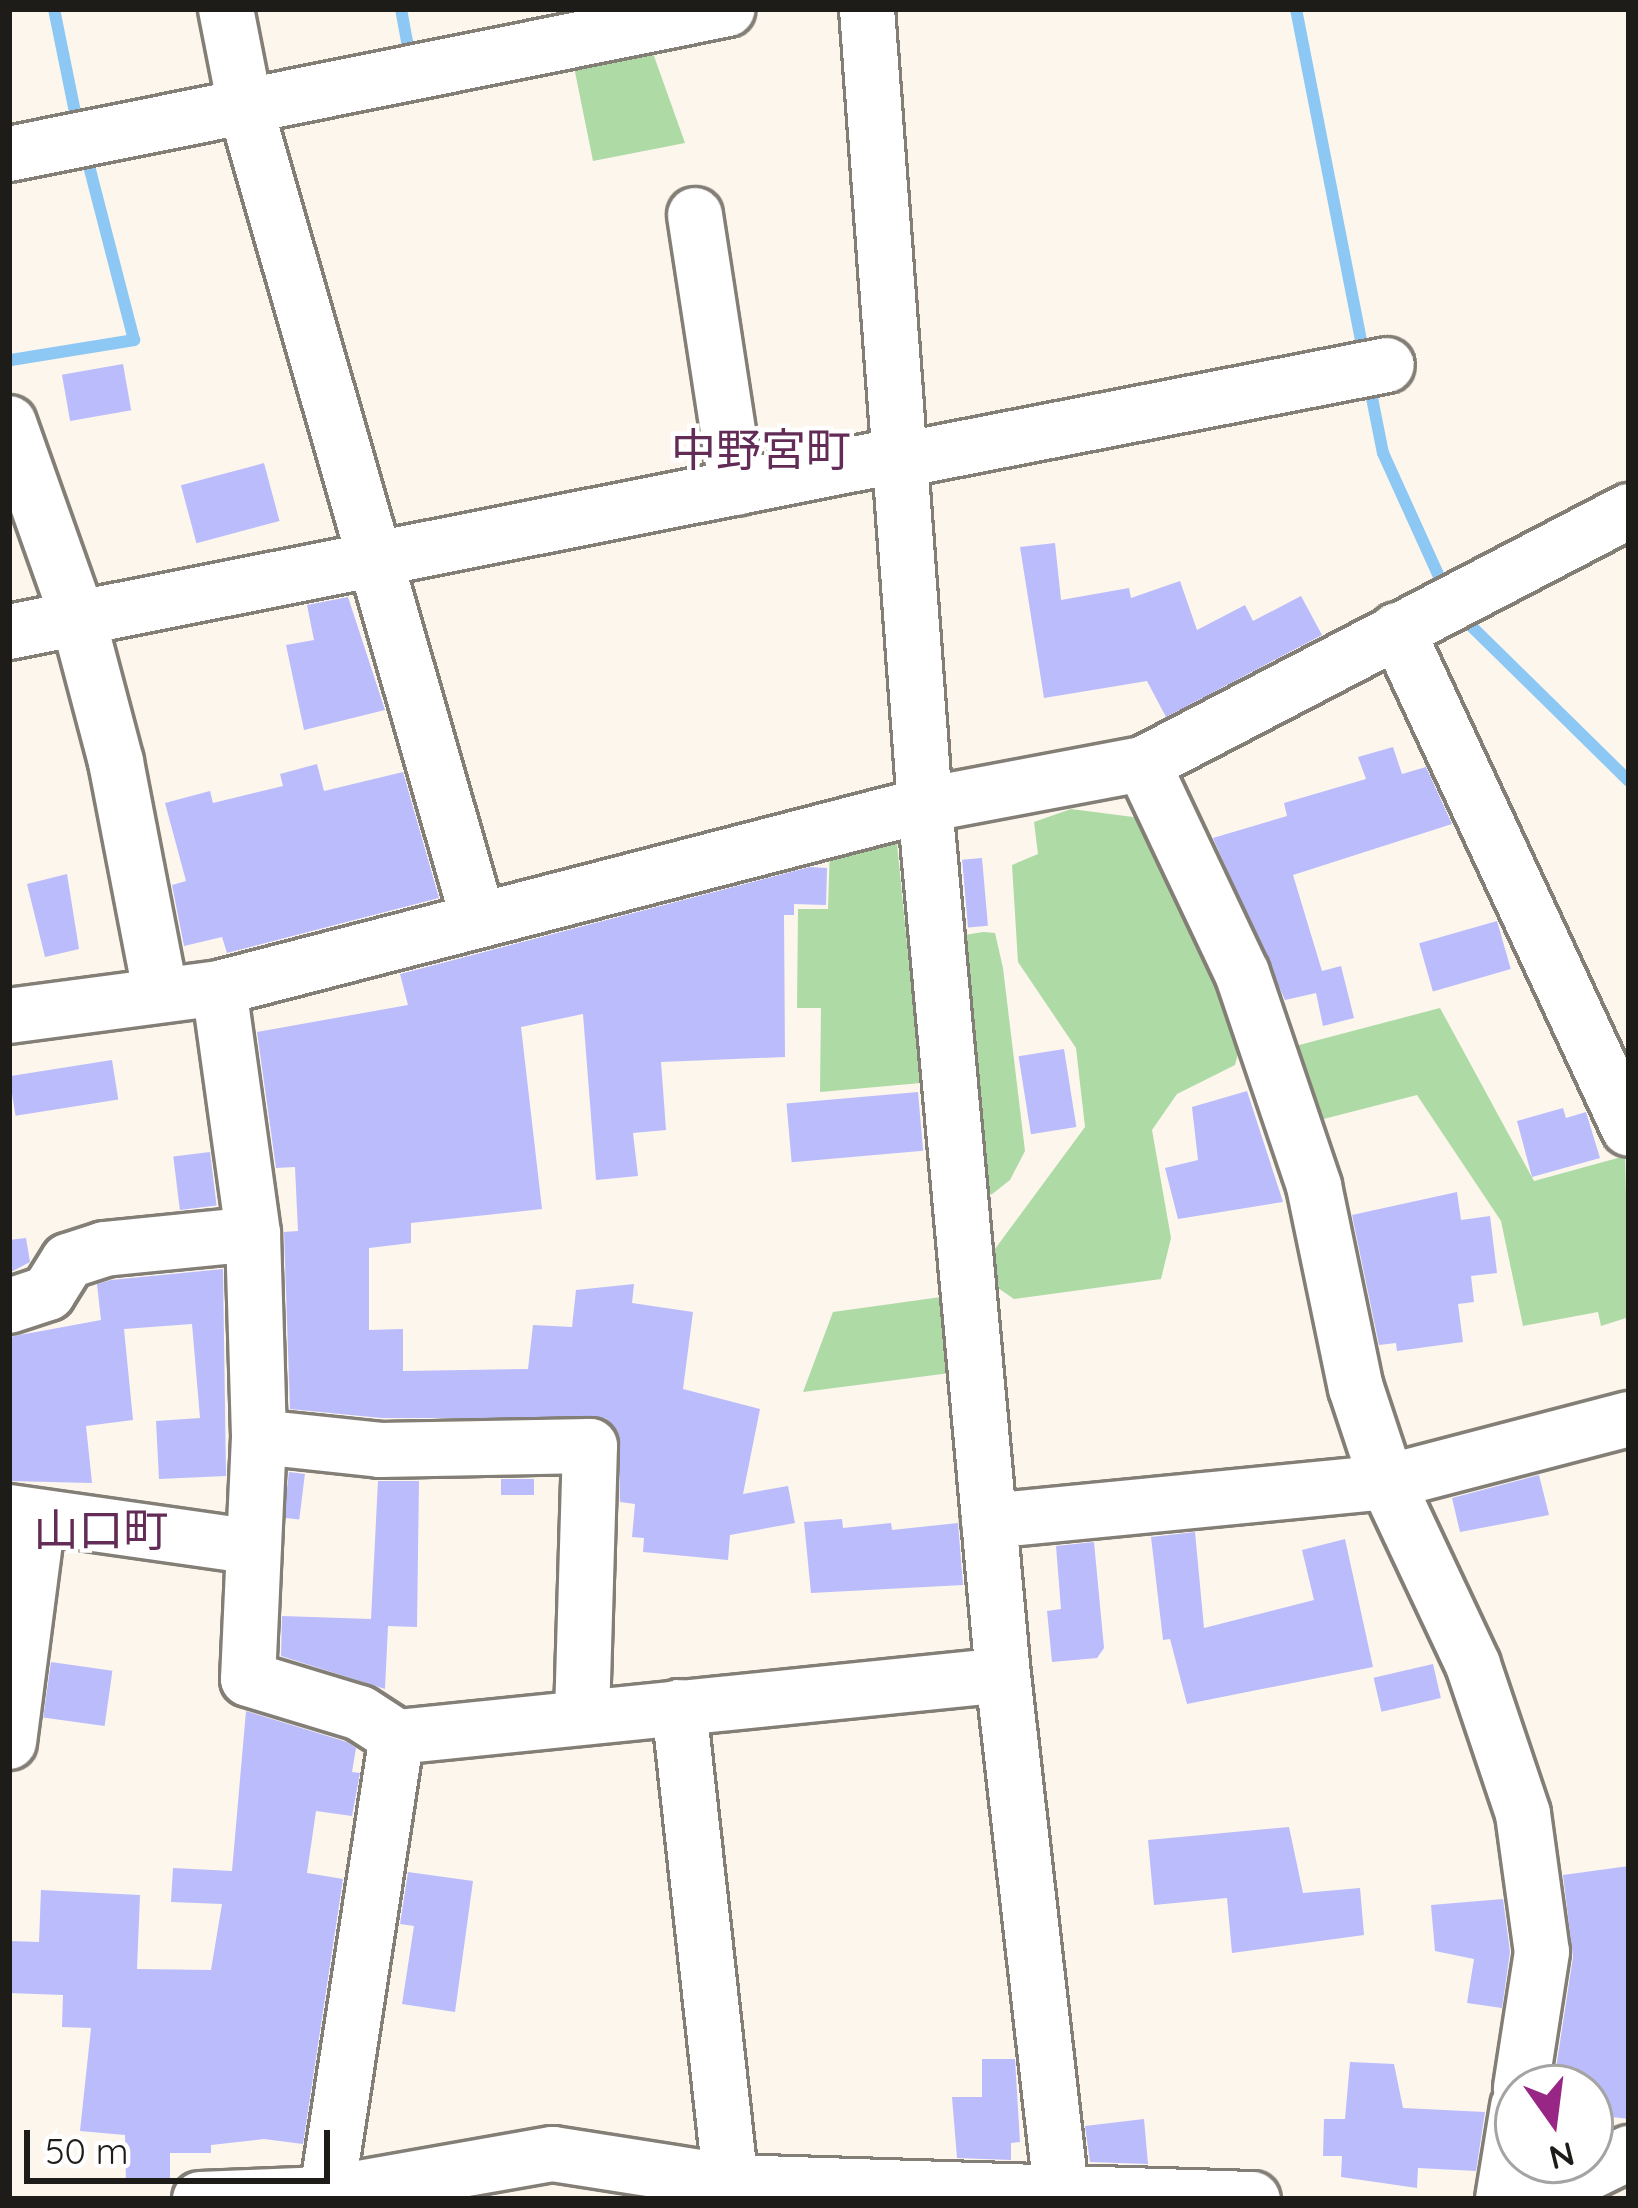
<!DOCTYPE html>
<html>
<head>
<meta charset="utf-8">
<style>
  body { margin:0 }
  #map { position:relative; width:1638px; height:2208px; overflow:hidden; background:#fcf6ed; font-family:Quicksand,"Noto Sans JP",sans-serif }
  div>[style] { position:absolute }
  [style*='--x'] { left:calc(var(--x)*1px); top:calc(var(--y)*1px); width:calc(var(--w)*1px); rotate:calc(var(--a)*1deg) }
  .green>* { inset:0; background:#aedaa6 }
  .stream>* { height:12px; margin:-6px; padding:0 6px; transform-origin:6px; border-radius:6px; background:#8dc8f4 }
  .building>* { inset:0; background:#bbbcfb; transform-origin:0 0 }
  .roads { filter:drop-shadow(3px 0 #837e76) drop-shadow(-3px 0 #837e76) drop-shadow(0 3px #837e76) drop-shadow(0 -3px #837e76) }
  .minor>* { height:54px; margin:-27px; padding:0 27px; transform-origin:27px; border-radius:27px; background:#fff }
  span { translate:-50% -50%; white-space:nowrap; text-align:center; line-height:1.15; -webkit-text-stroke:9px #fff; paint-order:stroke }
  .quarter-label { font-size:45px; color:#632c57 }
  .frame { position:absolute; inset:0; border:12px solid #1e1c19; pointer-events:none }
  .north { position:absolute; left:1494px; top:2064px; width:120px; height:120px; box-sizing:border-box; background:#fff; border:3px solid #a5a4a3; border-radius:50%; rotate:166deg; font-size:33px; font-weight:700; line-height:48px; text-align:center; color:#1e1c19 }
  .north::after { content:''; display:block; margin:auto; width:42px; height:54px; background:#982684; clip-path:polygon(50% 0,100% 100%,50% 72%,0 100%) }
  .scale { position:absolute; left:24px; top:2130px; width:306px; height:54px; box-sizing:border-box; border:6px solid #1e1c19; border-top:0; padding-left:15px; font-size:36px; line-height:42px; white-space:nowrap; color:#1e1c19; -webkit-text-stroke:9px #fff; paint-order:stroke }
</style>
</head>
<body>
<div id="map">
  <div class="green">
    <i style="clip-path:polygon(649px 42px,685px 143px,593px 161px,572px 57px)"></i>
    <i style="clip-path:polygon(1071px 809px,1141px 818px,1243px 1034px,1235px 1065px,1177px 1094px,1152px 1130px,1171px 1238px,1161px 1279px,1014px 1299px,998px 1288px,989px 1257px,1085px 1127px,1076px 1048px,1018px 962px,1012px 865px,1038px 854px,1034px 822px)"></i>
    <i style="clip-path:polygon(882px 834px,897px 844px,921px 1083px,820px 1092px,821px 1008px,797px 1008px,798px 909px,828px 909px,830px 846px)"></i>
    <i style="clip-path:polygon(983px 932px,995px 933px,1003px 968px,1025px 1151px,1010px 1180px,991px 1195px,978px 1170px,959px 936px)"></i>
    <i style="clip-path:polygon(1440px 1008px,1534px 1181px,1625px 1156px,1629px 1317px,1601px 1326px,1598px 1312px,1523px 1326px,1501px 1221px,1417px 1095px,1308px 1123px,1284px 1049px)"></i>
    <i style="clip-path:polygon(941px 1297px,950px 1373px,803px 1392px,833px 1312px)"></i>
  </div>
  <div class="stream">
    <i style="--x:54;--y:9;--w:110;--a:78.5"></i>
    <i style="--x:401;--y:9;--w:44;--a:79.5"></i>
    <i style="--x:1296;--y:9;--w:353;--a:78.9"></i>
    <i style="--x:11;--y:360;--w:125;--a:-9.2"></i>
    <i style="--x:134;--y:340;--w:191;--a:-104.5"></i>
    <i style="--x:1370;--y:388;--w:66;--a:78.7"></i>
    <i style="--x:1383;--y:453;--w:143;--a:65.6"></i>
    <i style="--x:1464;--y:619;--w:231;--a:44.5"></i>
  </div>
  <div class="building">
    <i style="left:123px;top:364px;width:47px;height:62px;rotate:80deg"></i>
    <i style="left:264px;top:463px;width:60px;height:86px;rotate:75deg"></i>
    <i style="clip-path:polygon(1055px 543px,1061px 600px,1129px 588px,1131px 598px,1180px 581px,1197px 630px,1245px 605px,1253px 621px,1301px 596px,1322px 635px,1166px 717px,1147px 681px,1044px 698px,1020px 547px)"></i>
    <i style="clip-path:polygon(348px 597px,385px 710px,304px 730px,286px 645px,314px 640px,307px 605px)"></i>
    <i style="clip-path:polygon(1393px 747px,1402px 774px,1426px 767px,1452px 824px,1293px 875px,1322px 971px,1341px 966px,1354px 1018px,1323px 1026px,1316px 993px,1285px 1000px,1213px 838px,1287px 816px,1284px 803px,1366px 779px,1358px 757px)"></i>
    <i style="clip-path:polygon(317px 764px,324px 791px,403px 772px,439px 898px,227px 953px,222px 937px,184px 946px,172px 885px,186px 881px,165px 803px,210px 791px,213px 803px,283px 786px,280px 774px)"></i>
    <i style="left:982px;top:858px;width:68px;height:20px;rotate:85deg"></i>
    <i style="clip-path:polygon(810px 867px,827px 868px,826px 905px,794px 904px,794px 915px,784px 915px,785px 1057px,661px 1062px,666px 1130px,633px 1133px,638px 1176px,596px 1180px,583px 1014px,521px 1027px,542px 1209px,411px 1223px,411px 1243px,369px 1248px,369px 1330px,403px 1329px,403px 1371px,528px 1369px,533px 1325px,572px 1327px,576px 1290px,634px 1284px,632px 1303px,693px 1312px,683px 1389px,760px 1409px,743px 1494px,788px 1486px,795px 1523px,730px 1535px,728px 1560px,643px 1552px,644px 1538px,632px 1537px,635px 1504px,620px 1502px,618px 1432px,605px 1418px,381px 1418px,290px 1409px,284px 1232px,298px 1231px,295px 1167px,276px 1168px,257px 1032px,408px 1005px,400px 974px)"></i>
    <i style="clip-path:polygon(67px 874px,79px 949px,45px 957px,27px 884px)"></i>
    <i style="left:1497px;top:921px;width:50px;height:81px;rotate:74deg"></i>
    <i style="left:1064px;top:1049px;width:79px;height:46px;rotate:81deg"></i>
    <i style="left:112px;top:1060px;width:40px;height:104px;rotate:81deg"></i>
    <i style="clip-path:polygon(1247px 1091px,1283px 1202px,1178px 1219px,1165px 1168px,1198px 1160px,1192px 1107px)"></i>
    <i style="left:918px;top:1092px;width:59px;height:132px;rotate:85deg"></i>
    <i style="clip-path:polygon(1563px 1108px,1566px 1118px,1586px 1112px,1600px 1158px,1532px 1177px,1517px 1121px)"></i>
    <i style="left:210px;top:1152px;width:54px;height:37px;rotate:83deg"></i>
    <i style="clip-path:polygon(1457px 1192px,1461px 1220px,1490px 1216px,1497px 1273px,1471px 1276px,1474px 1302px,1458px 1304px,1463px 1342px,1397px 1351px,1396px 1343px,1379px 1345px,1352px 1215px)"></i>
    <i style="clip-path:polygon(26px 1238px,30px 1262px,9px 1273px,9px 1240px)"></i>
    <i style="clip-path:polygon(223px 1269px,226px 1476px,159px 1479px,156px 1421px,200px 1418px,192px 1324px,124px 1329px,133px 1420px,86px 1426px,92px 1483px,9px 1481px,9px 1337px,101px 1320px,97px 1284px,111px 1280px)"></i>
    <i style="left:289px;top:1472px;width:16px;height:46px;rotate:7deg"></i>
    <i style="clip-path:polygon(1539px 1475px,1549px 1515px,1460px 1532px,1452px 1498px)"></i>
    <i style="left:501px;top:1479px;width:33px;height:16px"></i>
    <i style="clip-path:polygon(378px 1481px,419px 1481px,417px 1627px,388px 1626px,385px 1689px,281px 1656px,282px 1616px,371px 1619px)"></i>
    <i style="clip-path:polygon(842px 1519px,843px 1528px,891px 1523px,892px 1530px,958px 1523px,963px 1585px,811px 1593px,804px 1522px)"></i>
    <i style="clip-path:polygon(1195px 1532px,1204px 1628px,1314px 1600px,1302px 1550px,1345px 1539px,1373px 1667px,1187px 1704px,1170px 1639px,1163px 1640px,1151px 1537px)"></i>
    <i style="clip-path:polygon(1094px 1542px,1104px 1648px,1097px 1658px,1052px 1662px,1047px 1611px,1061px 1609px,1056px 1546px)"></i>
    <i style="left:51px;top:1662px;width:62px;height:56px;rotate:8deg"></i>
    <i style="left:1433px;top:1664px;width:35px;height:61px;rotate:77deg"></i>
    <i style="clip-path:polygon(246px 1711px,347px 1742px,356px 1748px,352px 1772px,360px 1773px,352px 1816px,316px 1811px,307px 1873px,343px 1879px,303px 2144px,264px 2139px,211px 2145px,211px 2153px,170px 2153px,170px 2184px,126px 2184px,125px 2135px,80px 2131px,91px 2028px,62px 2027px,63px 1995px,9px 1993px,10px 1941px,39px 1942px,41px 1890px,140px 1895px,137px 1969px,211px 1970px,222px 1904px,171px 1902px,173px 1868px,232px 1871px)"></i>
    <i style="clip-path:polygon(1289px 1827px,1303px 1893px,1360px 1888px,1364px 1935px,1232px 1953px,1227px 1898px,1154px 1905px,1148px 1840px)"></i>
    <i style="clip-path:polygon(1629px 1866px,1629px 2119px,1595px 2115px,1590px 2088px,1553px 2088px,1573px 1957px,1563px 1875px)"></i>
    <i style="clip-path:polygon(408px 1872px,473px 1881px,455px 2012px,402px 2004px,414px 1926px,400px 1924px)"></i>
    <i style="clip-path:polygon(1503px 1899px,1510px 1952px,1502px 2008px,1467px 2003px,1474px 1959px,1435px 1951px,1431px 1905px)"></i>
    <i style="clip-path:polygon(982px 2059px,1015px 2059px,1020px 2142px,1011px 2143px,1011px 2160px,957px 2158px,952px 2097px,982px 2097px)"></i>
    <i style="clip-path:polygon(1350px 2062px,1394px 2064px,1403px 2108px,1485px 2112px,1476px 2171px,1418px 2168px,1417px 2188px,1341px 2177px,1342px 2156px,1323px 2156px,1324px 2119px,1345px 2119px)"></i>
    <i style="clip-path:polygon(1144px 2119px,1148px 2164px,1090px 2162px,1085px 2126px)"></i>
  </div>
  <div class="roads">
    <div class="minor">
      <i style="--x:226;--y:9;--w:99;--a:78.9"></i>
      <i style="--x:245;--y:106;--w:842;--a:74"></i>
      <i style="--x:867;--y:9;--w:798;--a:85.83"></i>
      <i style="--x:925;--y:805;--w:873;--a:84.88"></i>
      <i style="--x:1003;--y:1675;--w:527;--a:83.58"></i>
      <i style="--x:9;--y:154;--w:733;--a:-11.4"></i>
      <i style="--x:695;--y:215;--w:276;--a:81.3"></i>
      <i style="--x:9;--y:423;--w:207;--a:70.5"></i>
      <i style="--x:78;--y:618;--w:149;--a:75.2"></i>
      <i style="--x:116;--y:762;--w:237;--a:79.1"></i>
      <i style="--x:896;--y:461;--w:500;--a:-11.06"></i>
      <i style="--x:1397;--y:630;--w:550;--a:65.06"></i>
      <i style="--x:9;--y:632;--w:903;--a:-11.24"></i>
      <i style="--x:1143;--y:764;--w:231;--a:64.7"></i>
      <i style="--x:1242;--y:973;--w:225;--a:71.3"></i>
      <i style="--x:1314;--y:1186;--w:206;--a:78.3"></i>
      <i style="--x:1356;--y:1388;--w:99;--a:71.7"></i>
      <i style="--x:1387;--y:1482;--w:202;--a:64.8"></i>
      <i style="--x:1473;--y:1665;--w:157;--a:71.4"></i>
      <i style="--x:1523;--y:1814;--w:139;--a:82.2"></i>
      <i style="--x:1542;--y:1952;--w:138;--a:98.8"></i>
      <i style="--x:219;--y:988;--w:248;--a:82.1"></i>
      <i style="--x:253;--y:1234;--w:203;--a:88.3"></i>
      <i style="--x:259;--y:1437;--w:242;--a:92.6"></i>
      <i style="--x:248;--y:1679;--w:117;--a:16.9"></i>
      <i style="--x:360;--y:1713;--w:44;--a:33"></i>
      <i style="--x:397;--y:1737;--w:609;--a:-5.84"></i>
      <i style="--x:9;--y:1016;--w:212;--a:-7.6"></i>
      <i style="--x:219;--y:988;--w:729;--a:-14.53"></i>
      <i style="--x:925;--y:805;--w:222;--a:-10.7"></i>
      <i style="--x:1143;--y:764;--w:548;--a:-27.5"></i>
      <i style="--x:9;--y:1306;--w:41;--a:-18.4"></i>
      <i style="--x:48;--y:1293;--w:38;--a:-58"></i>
      <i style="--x:68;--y:1261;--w:38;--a:-18"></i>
      <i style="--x:104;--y:1249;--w:150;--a:-5.7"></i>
      <i style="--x:259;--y:1437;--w:122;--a:6.1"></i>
      <i style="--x:380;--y:1450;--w:210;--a:-1.1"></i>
      <i style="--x:590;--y:1446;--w:271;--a:91.7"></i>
      <i style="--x:9;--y:1512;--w:247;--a:8.1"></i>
      <i style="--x:989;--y:1521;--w:400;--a:-5.6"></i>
      <i style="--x:1387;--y:1482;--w:250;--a:-14.6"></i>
      <i style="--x:679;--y:1707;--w:478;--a:83.8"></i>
      <i style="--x:9;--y:1742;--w:226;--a:-82.6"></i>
      <i style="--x:200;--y:2199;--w:125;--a:-2.3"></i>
      <i style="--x:325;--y:2194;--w:231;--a:-10"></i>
      <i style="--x:553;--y:2154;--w:180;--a:8.9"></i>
      <i style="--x:731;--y:2182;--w:522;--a:1.87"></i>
      <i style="--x:326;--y:2199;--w:467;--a:-81.3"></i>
      <i style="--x:1503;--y:2199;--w:94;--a:-80.8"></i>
      <i style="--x:1535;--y:2199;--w:105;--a:-26.1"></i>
    </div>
  </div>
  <div class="quarter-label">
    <span style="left:761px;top:450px">中野宮町</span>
    <span style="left:101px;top:1530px">山口町</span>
  </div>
  <div class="frame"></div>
  <div class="north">N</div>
  <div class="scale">50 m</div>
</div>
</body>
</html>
